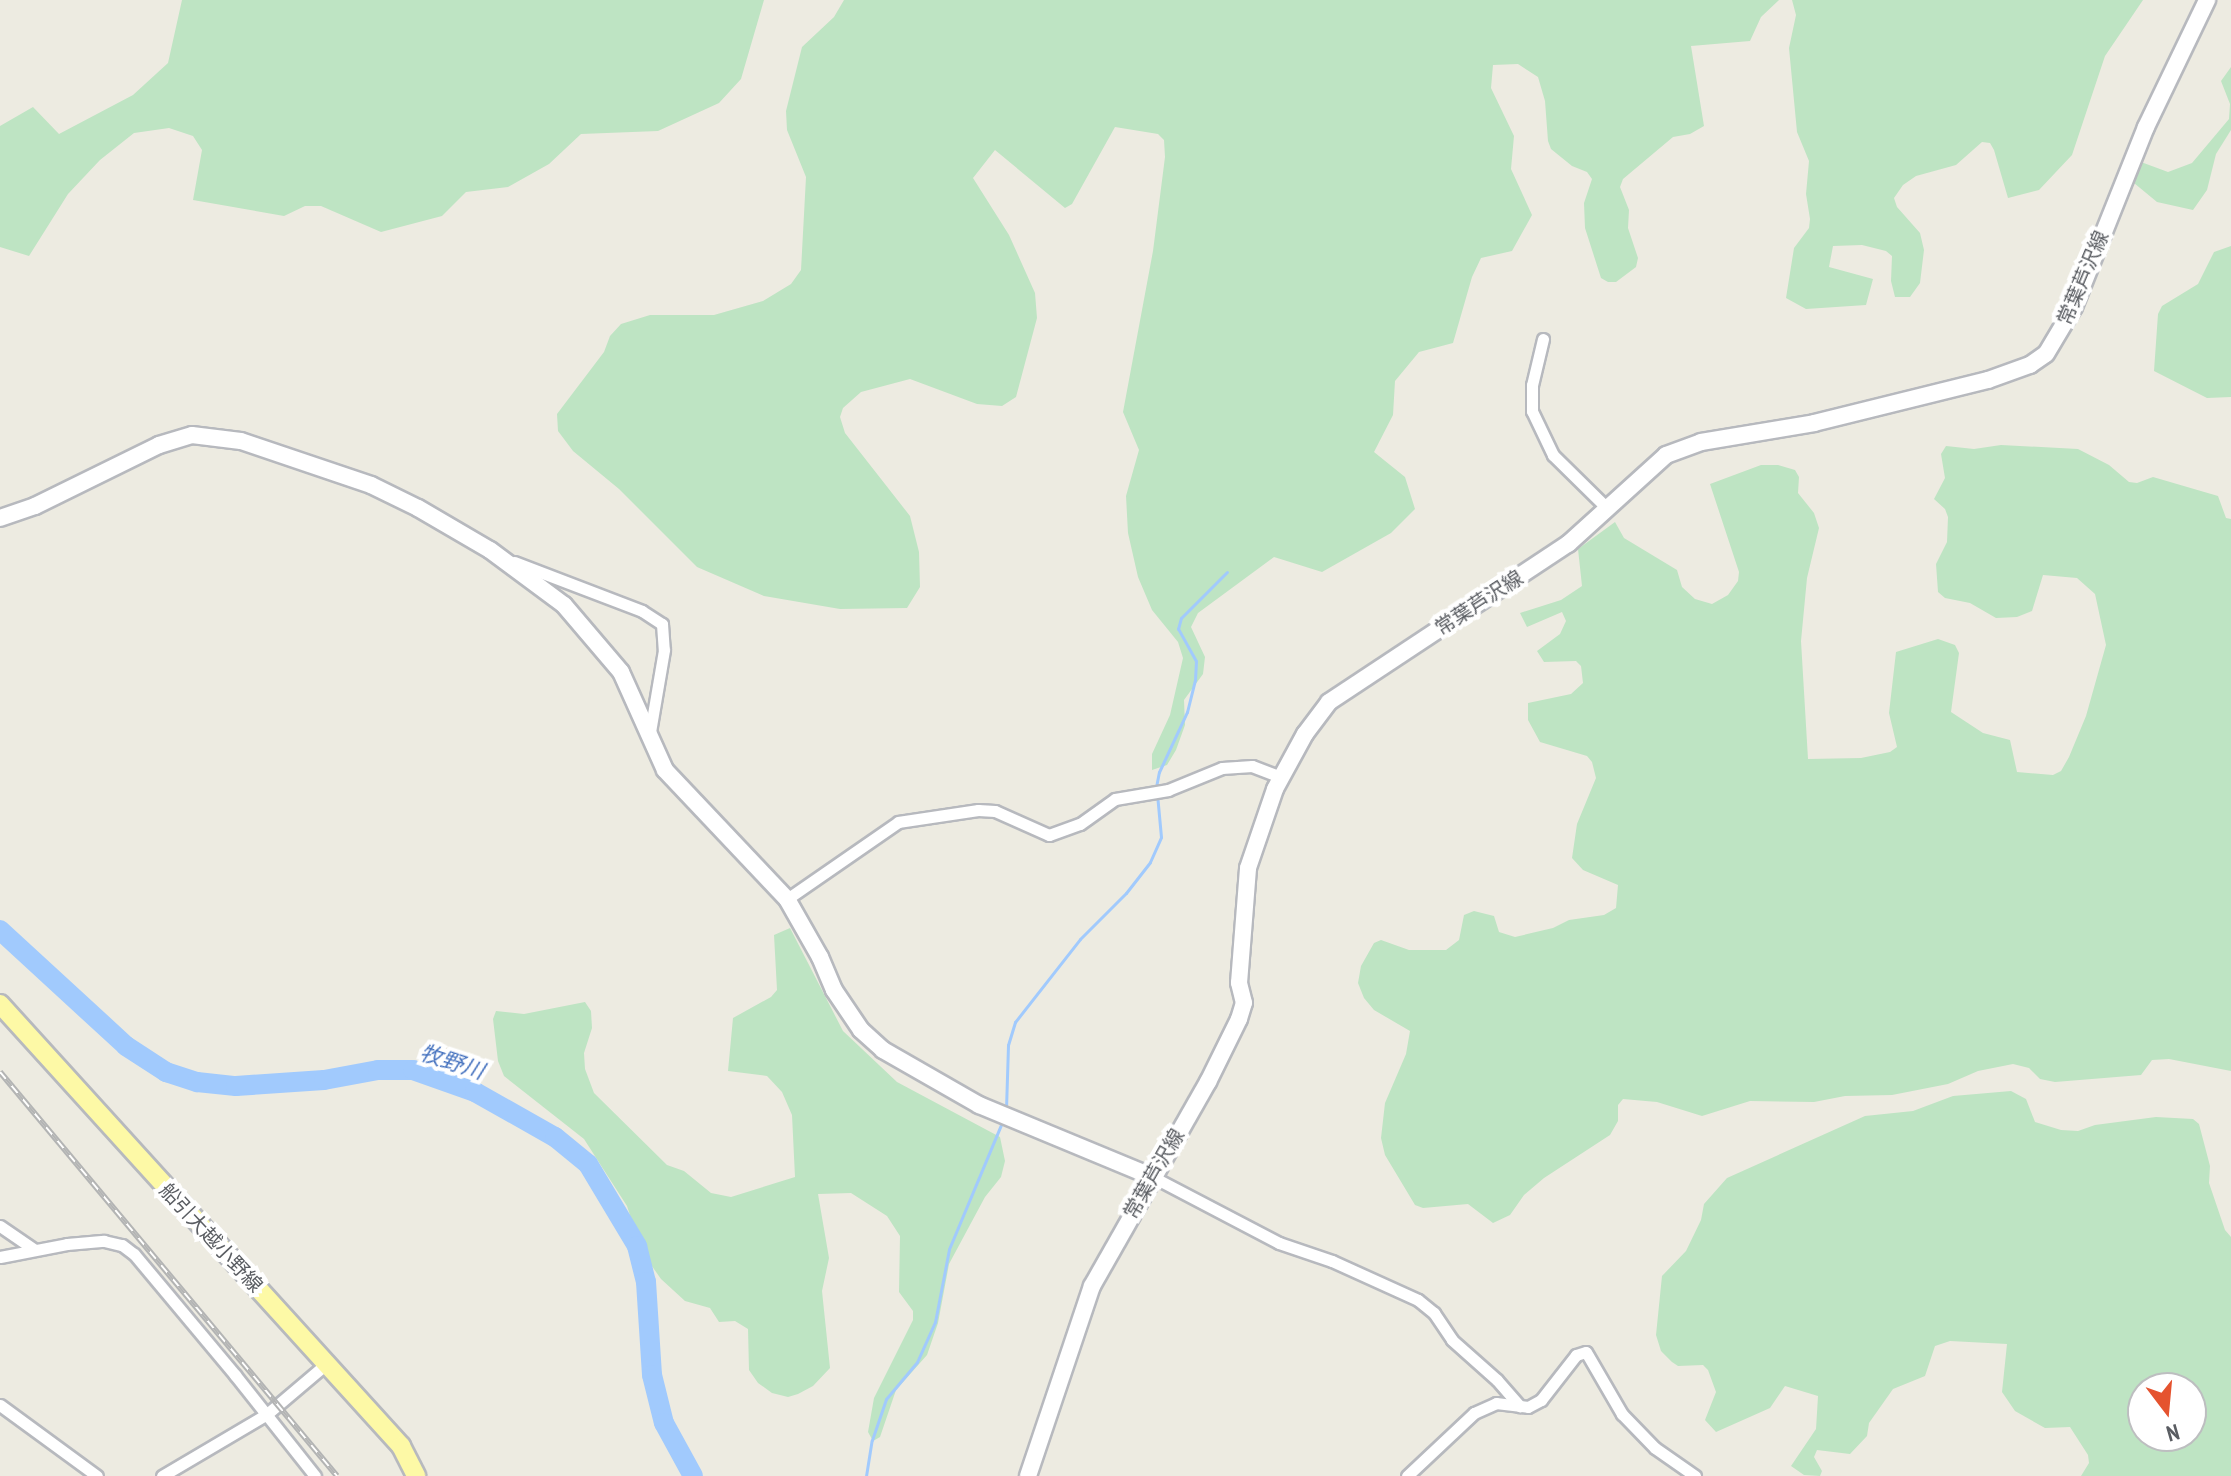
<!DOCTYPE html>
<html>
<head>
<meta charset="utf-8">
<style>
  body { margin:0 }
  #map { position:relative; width:2231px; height:1476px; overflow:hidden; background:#edebe1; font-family:"PT Sans Narrow","Noto Sans JP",sans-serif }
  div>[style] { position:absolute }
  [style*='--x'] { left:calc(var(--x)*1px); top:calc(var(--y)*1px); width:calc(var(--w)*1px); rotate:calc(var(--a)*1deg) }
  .green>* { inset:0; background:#bee4c3 }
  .stream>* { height:3px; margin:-1.5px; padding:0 1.5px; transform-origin:1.5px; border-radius:1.5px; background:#a1cafd }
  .river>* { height:20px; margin:-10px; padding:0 10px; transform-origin:10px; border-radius:10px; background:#a1cafd }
  .roads { filter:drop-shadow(2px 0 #b7b9be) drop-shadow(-2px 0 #b7b9be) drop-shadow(0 2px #b7b9be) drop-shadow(0 -2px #b7b9be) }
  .street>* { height:11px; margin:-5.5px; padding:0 5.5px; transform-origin:5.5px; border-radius:5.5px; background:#fff }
  .secondary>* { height:16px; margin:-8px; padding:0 8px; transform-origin:8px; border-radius:8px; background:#fff }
  .primary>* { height:18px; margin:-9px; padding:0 9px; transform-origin:9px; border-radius:9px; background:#fdf9a6 }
  .rail>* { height:6px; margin-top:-3px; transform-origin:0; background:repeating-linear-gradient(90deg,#fff 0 9px,#b3b4b4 0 18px); box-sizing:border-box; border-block:2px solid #b3b4b4 }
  span { translate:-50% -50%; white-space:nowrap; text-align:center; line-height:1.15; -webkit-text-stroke:8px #fff; paint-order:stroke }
  .street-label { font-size:20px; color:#5a5d62 }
  .water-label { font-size:22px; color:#4572bf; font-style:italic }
  .north { position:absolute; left:2127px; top:1372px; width:80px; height:80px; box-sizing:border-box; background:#fff; border:2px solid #bdbec0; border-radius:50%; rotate:164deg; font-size:22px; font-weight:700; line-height:32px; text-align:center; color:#5a5d62 }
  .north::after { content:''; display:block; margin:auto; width:28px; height:36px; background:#e5532f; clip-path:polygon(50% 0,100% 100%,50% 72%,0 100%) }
</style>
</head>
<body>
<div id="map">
  <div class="green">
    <i style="clip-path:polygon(182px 0,764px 0,741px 79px,719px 103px,658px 131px,581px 134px,549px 164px,508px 187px,466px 192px,442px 216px,381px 232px,321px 206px,305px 206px,284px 216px,193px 200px,202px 150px,193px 136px,169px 128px,134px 133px,100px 160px,68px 194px,29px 256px,0 247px,0 126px,33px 107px,59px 134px,133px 95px,168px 63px)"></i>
    <i style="clip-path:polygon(844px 0,1779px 0,1761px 17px,1750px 41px,1691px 46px,1704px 126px,1690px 134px,1673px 137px,1623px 179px,1620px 187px,1629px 210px,1628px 228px,1638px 258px,1636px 267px,1616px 282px,1608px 282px,1601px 278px,1585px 228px,1584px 203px,1592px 179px,1587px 172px,1572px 166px,1551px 149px,1548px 141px,1545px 101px,1538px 77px,1518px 64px,1493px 65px,1491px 88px,1514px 136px,1511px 169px,1532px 215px,1512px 251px,1481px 258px,1472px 277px,1453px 343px,1419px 352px,1395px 381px,1393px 415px,1374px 452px,1405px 477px,1415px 509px,1391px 533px,1322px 572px,1274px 557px,1198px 613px,1191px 627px,1205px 657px,1203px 674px,1184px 700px,1185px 725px,1176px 750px,1167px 765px,1152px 770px,1152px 754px,1170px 715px,1183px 658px,1178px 642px,1152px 610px,1138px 577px,1128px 533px,1126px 496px,1139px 450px,1123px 412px,1153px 251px,1165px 157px,1164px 140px,1158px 134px,1115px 127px,1072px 204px,1065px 208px,995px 150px,973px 178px,1009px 235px,1035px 293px,1037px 318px,1016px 397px,1002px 406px,977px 404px,910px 379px,861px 392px,843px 408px,840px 417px,845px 433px,910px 516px,919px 552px,920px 587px,907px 608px,840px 609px,764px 596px,697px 567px,619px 489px,573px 451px,558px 431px,557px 414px,604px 352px,610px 336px,621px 324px,650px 315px,714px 315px,763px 301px,791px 284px,801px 270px,806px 177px,787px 130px,786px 111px,802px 47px,834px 17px)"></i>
    <i style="clip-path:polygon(1792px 0,2143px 0,2105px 56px,2072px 155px,2039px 190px,2008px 198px,1994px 150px,1990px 143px,1982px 142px,1956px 165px,1916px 176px,1903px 185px,1894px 198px,1897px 207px,1920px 233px,1924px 250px,1920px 283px,1910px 297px,1895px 297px,1891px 281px,1892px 256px,1886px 251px,1862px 245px,1833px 246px,1829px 267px,1873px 279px,1866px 305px,1806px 309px,1786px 298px,1794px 248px,1809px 228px,1810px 219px,1806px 194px,1809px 161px,1797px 132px,1789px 48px,1796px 15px)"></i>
    <i style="clip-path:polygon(2231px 67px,2231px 130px,2216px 154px,2207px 190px,2193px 210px,2157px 202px,2134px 183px,2141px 162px,2168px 172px,2192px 163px,2229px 119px,2230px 104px,2221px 81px)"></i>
    <i style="clip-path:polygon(2231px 246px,2231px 397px,2207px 398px,2154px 371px,2158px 314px,2162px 306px,2198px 284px,2214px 252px)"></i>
    <i style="clip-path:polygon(2001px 445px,2078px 449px,2109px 465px,2129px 482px,2137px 483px,2153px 477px,2218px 496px,2226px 518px,2231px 519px,2231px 1071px,2169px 1059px,2152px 1060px,2141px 1075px,2055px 1082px,2040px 1079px,2029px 1068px,2013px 1064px,1978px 1071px,1948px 1084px,1892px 1095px,1845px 1096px,1814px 1102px,1750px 1101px,1702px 1116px,1657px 1102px,1623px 1099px,1618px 1105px,1618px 1121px,1610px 1135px,1544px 1178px,1524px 1195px,1510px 1215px,1493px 1223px,1468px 1204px,1423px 1208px,1415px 1205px,1385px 1155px,1381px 1138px,1385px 1103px,1406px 1054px,1410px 1031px,1374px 1010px,1364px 998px,1358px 983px,1361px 966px,1374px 943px,1381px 940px,1409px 950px,1446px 950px,1459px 940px,1464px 915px,1474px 911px,1494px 916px,1499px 932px,1515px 937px,1553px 928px,1569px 920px,1604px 915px,1616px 908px,1618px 885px,1583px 870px,1572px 858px,1577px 824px,1596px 778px,1592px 762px,1587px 756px,1540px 742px,1528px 720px,1528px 703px,1571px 694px,1583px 683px,1581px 666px,1576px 661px,1544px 662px,1537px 651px,1560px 634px,1566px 621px,1562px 612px,1527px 627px,1520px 613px,1561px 600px,1582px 586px,1578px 549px,1615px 522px,1624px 538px,1677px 570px,1682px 587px,1695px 599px,1712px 604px,1728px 595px,1738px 581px,1739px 572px,1710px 484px,1761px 465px,1778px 465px,1795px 470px,1799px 477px,1798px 493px,1814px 513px,1819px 528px,1807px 578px,1801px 641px,1808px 759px,1861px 758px,1890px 752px,1897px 747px,1889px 713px,1896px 652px,1938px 639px,1955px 645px,1959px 653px,1951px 712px,1983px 733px,2010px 740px,2017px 772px,2053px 775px,2061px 771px,2069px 757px,2086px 716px,2106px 645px,2095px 594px,2077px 578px,2043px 575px,2032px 611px,2017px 617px,1996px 618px,1970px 603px,1945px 598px,1938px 592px,1936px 564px,1947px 542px,1948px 517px,1945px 509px,1934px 499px,1945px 478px,1941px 454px,1946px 446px,1974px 449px)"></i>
    <i style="clip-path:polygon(790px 928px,843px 1031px,897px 1082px,1000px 1137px,1005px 1161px,1001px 1177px,985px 1197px,949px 1264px,938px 1323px,927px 1355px,896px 1390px,880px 1437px,873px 1441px,868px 1432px,874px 1398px,913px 1320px,913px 1311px,899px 1292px,900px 1236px,887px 1216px,851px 1193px,818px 1194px,829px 1258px,822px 1291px,830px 1368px,813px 1386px,798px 1394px,788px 1397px,772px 1393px,758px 1383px,749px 1370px,748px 1329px,735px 1321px,719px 1322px,710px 1308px,685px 1301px,661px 1279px,642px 1252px,627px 1206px,584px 1139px,504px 1076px,498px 1061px,493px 1019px,496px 1011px,524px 1014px,585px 1002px,591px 1011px,592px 1028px,584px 1053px,585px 1069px,594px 1093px,667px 1165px,684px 1171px,711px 1193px,731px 1197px,795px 1177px,792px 1115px,782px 1092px,767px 1076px,728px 1071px,733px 1018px,771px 997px,777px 990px,774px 935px)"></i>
    <i style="clip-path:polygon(evenodd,2011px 1091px,2026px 1099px,2035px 1122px,2061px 1130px,2078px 1131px,2095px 1125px,2156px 1117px,2193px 1119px,2199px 1124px,2210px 1166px,2209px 1183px,2225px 1230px,2231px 1237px,2231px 1476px,2081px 1476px,2089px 1463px,2088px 1455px,2070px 1427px,2045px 1428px,2015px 1411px,2002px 1392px,2007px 1344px,1950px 1341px,1935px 1346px,1925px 1376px,1893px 1389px,1869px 1423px,1867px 1436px,1850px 1454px,1817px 1450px,1814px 1457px,1822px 1471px,1820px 1476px,1804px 1475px,1791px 1466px,1816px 1429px,1818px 1396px,1785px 1386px,1770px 1408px,1716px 1432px,1705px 1420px,1716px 1392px,1708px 1370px,1703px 1365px,1678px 1366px,1672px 1362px,1661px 1351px,1656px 1335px,1662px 1276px,1686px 1251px,1701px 1220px,1704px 1204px,1727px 1178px,1865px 1116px,1913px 1111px,1953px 1096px,2011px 1091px,2143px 1388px,2191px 1388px,2191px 1436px,2143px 1436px,2143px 1388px)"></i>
  </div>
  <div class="stream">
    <i style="--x:1156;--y:787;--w:15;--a:-79"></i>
    <i style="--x:1159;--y:772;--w:66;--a:-65"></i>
    <i style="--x:1187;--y:712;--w:33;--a:-76"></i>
    <i style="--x:1195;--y:680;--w:19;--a:-87"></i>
    <i style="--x:1196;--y:661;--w:37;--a:-119"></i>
    <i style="--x:1178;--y:629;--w:11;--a:-75"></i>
    <i style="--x:1181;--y:618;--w:65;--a:-45"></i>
    <i style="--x:1006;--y:1109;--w:64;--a:-88.2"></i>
    <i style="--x:1008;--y:1045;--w:24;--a:-73"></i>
    <i style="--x:1015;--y:1022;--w:105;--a:-51.9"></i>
    <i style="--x:1080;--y:939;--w:65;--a:-45"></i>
    <i style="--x:1126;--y:893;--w:39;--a:-52"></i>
    <i style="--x:1150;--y:862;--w:27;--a:-66"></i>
    <i style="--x:1161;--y:837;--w:43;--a:-95.3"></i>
    <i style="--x:866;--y:1476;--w:36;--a:-81"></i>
    <i style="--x:872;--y:1440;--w:43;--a:-71.1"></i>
    <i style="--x:886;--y:1399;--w:48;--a:-50"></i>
    <i style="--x:917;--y:1362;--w:44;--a:-65.8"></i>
    <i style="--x:935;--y:1322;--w:74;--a:-79.1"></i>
    <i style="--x:949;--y:1249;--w:140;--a:-67.3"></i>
  </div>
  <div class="river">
    <i style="--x:0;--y:930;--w:171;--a:42.6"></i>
    <i style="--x:126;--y:1046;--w:48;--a:33"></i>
    <i style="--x:166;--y:1072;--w:33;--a:18"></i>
    <i style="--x:197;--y:1082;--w:39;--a:6"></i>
    <i style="--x:236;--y:1086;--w:88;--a:-3.9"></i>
    <i style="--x:324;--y:1080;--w:55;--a:-10.5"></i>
    <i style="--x:378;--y:1070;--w:35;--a:0"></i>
    <i style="--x:413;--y:1070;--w:66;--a:19.5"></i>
    <i style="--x:475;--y:1092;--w:92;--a:29.4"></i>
    <i style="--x:555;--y:1137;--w:43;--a:39.3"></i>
    <i style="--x:588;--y:1164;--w:96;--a:59.1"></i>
    <i style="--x:637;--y:1246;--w:37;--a:76"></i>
    <i style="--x:646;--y:1282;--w:93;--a:86.3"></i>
    <i style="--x:652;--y:1375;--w:49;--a:76"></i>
    <i style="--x:664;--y:1423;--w:60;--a:61.3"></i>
  </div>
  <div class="roads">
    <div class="street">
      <i style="--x:1543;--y:339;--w:47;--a:103.4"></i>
      <i style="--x:1532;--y:385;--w:26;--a:90"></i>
      <i style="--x:1532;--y:411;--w:49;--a:64.5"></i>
      <i style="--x:1553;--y:455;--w:77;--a:44.5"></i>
      <i style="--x:514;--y:562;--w:137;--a:20.9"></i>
      <i style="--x:642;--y:611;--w:24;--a:33"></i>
      <i style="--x:662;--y:624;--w:26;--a:86"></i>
      <i style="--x:664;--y:650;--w:83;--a:99.7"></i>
      <i style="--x:787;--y:899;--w:135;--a:-34.7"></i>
      <i style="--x:898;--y:822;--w:81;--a:-8.5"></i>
      <i style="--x:978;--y:810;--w:17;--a:3"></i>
      <i style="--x:995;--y:811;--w:59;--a:24"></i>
      <i style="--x:1049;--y:835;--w:33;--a:-20"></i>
      <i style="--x:1080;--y:824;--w:43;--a:-35.5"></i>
      <i style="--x:1115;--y:799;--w:54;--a:-9.6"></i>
      <i style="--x:1168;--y:790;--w:58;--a:-22.2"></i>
      <i style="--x:1222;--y:768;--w:30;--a:-4"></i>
      <i style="--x:1252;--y:766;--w:30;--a:21"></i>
      <i style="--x:1153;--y:1177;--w:142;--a:27.6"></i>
      <i style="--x:1279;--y:1243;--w:56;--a:18.8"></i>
      <i style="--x:1332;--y:1261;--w:94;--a:24.4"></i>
      <i style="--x:1418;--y:1300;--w:21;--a:39"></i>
      <i style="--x:1434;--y:1313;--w:32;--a:56"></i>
      <i style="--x:1452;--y:1340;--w:60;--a:41.6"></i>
      <i style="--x:1497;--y:1380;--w:35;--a:49"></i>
      <i style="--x:0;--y:1226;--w:42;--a:34.4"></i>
      <i style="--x:0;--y:1257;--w:68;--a:-11"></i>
      <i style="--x:67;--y:1244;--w:37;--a:-5"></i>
      <i style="--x:104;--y:1241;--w:18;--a:13"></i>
      <i style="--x:122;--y:1245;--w:15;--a:37"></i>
      <i style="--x:134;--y:1254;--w:158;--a:50.1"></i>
      <i style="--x:235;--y:1375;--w:129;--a:51.6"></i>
      <i style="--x:0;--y:1405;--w:120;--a:36.2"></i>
      <i style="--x:162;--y:1476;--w:122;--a:-30.6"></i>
      <i style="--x:267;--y:1414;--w:77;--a:-40.3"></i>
      <i style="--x:1407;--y:1476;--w:92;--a:-43.2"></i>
      <i style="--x:1474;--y:1413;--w:24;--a:-24"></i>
      <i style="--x:1496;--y:1403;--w:32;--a:7"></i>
      <i style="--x:1528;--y:1407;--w:15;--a:-28"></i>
      <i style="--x:1541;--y:1400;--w:57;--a:-52.1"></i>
      <i style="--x:1576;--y:1355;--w:10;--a:-17"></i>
      <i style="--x:1586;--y:1352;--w:72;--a:59.9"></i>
      <i style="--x:1622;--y:1414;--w:47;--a:45.9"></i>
      <i style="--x:1655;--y:1448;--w:49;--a:35"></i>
    </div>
    <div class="secondary">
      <i style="--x:0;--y:518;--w:37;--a:-19"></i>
      <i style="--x:35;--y:506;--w:138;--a:-26.2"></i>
      <i style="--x:159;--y:445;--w:34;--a:-17"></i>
      <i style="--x:192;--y:435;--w:49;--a:7"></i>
      <i style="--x:241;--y:441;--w:137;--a:18.7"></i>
      <i style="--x:371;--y:485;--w:52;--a:26.1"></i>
      <i style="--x:418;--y:508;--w:83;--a:30.3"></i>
      <i style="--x:490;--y:550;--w:92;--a:36.6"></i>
      <i style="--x:564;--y:605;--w:88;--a:49.6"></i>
      <i style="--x:621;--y:672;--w:107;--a:65.8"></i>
      <i style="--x:665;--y:770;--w:178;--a:46.6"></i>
      <i style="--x:787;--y:899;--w:67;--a:60.4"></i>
      <i style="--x:820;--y:957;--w:36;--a:67"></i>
      <i style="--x:834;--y:990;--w:48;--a:56"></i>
      <i style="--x:861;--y:1030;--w:30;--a:42"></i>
      <i style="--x:883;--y:1050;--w:111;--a:29.8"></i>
      <i style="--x:979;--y:1105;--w:188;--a:22.5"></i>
      <i style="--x:1028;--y:1476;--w:200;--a:-71.4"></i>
      <i style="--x:1092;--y:1286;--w:235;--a:-60.4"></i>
      <i style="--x:1208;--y:1082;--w:70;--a:-63.8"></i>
      <i style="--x:1239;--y:1019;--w:17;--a:-73"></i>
      <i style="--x:1244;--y:1003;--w:21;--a:-104"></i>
      <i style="--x:1239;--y:983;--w:115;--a:-85.5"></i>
      <i style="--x:1248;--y:868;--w:83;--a:-71.1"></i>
      <i style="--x:1275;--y:789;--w:63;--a:-61.4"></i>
      <i style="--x:1305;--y:734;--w:40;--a:-53"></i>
      <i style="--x:1329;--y:702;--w:287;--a:-33.5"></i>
      <i style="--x:1568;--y:544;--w:132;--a:-42.2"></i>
      <i style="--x:1666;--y:455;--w:37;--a:-20"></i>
      <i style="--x:1701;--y:442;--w:115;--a:-9.5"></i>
      <i style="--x:1814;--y:423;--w:179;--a:-13.9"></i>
      <i style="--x:1988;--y:380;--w:45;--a:-19.7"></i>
      <i style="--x:2030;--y:365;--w:19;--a:-35"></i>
      <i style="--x:2046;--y:354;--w:55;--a:-59.2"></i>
      <i style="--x:2074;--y:307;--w:194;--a:-68.2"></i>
      <i style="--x:2146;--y:127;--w:141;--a:-64.3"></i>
    </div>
    <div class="primary">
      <i style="--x:0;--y:1004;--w:597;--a:47.78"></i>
      <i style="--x:401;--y:1446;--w:34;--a:63"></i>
    </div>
  </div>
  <div class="rail">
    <i style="--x:0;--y:1072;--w:526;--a:50.17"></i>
  </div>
  <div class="street-label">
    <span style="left:2083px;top:278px;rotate:-67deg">常葉芦沢線</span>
    <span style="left:1479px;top:603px;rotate:-33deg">常葉芦沢線</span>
    <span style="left:1154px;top:1174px;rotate:-60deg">常葉芦沢線</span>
    <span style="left:211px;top:1238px;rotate:47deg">船引大越小野線</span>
  </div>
  <div class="water-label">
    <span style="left:452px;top:1062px;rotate:18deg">牧野川</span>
  </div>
  <div class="north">N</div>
</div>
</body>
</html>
